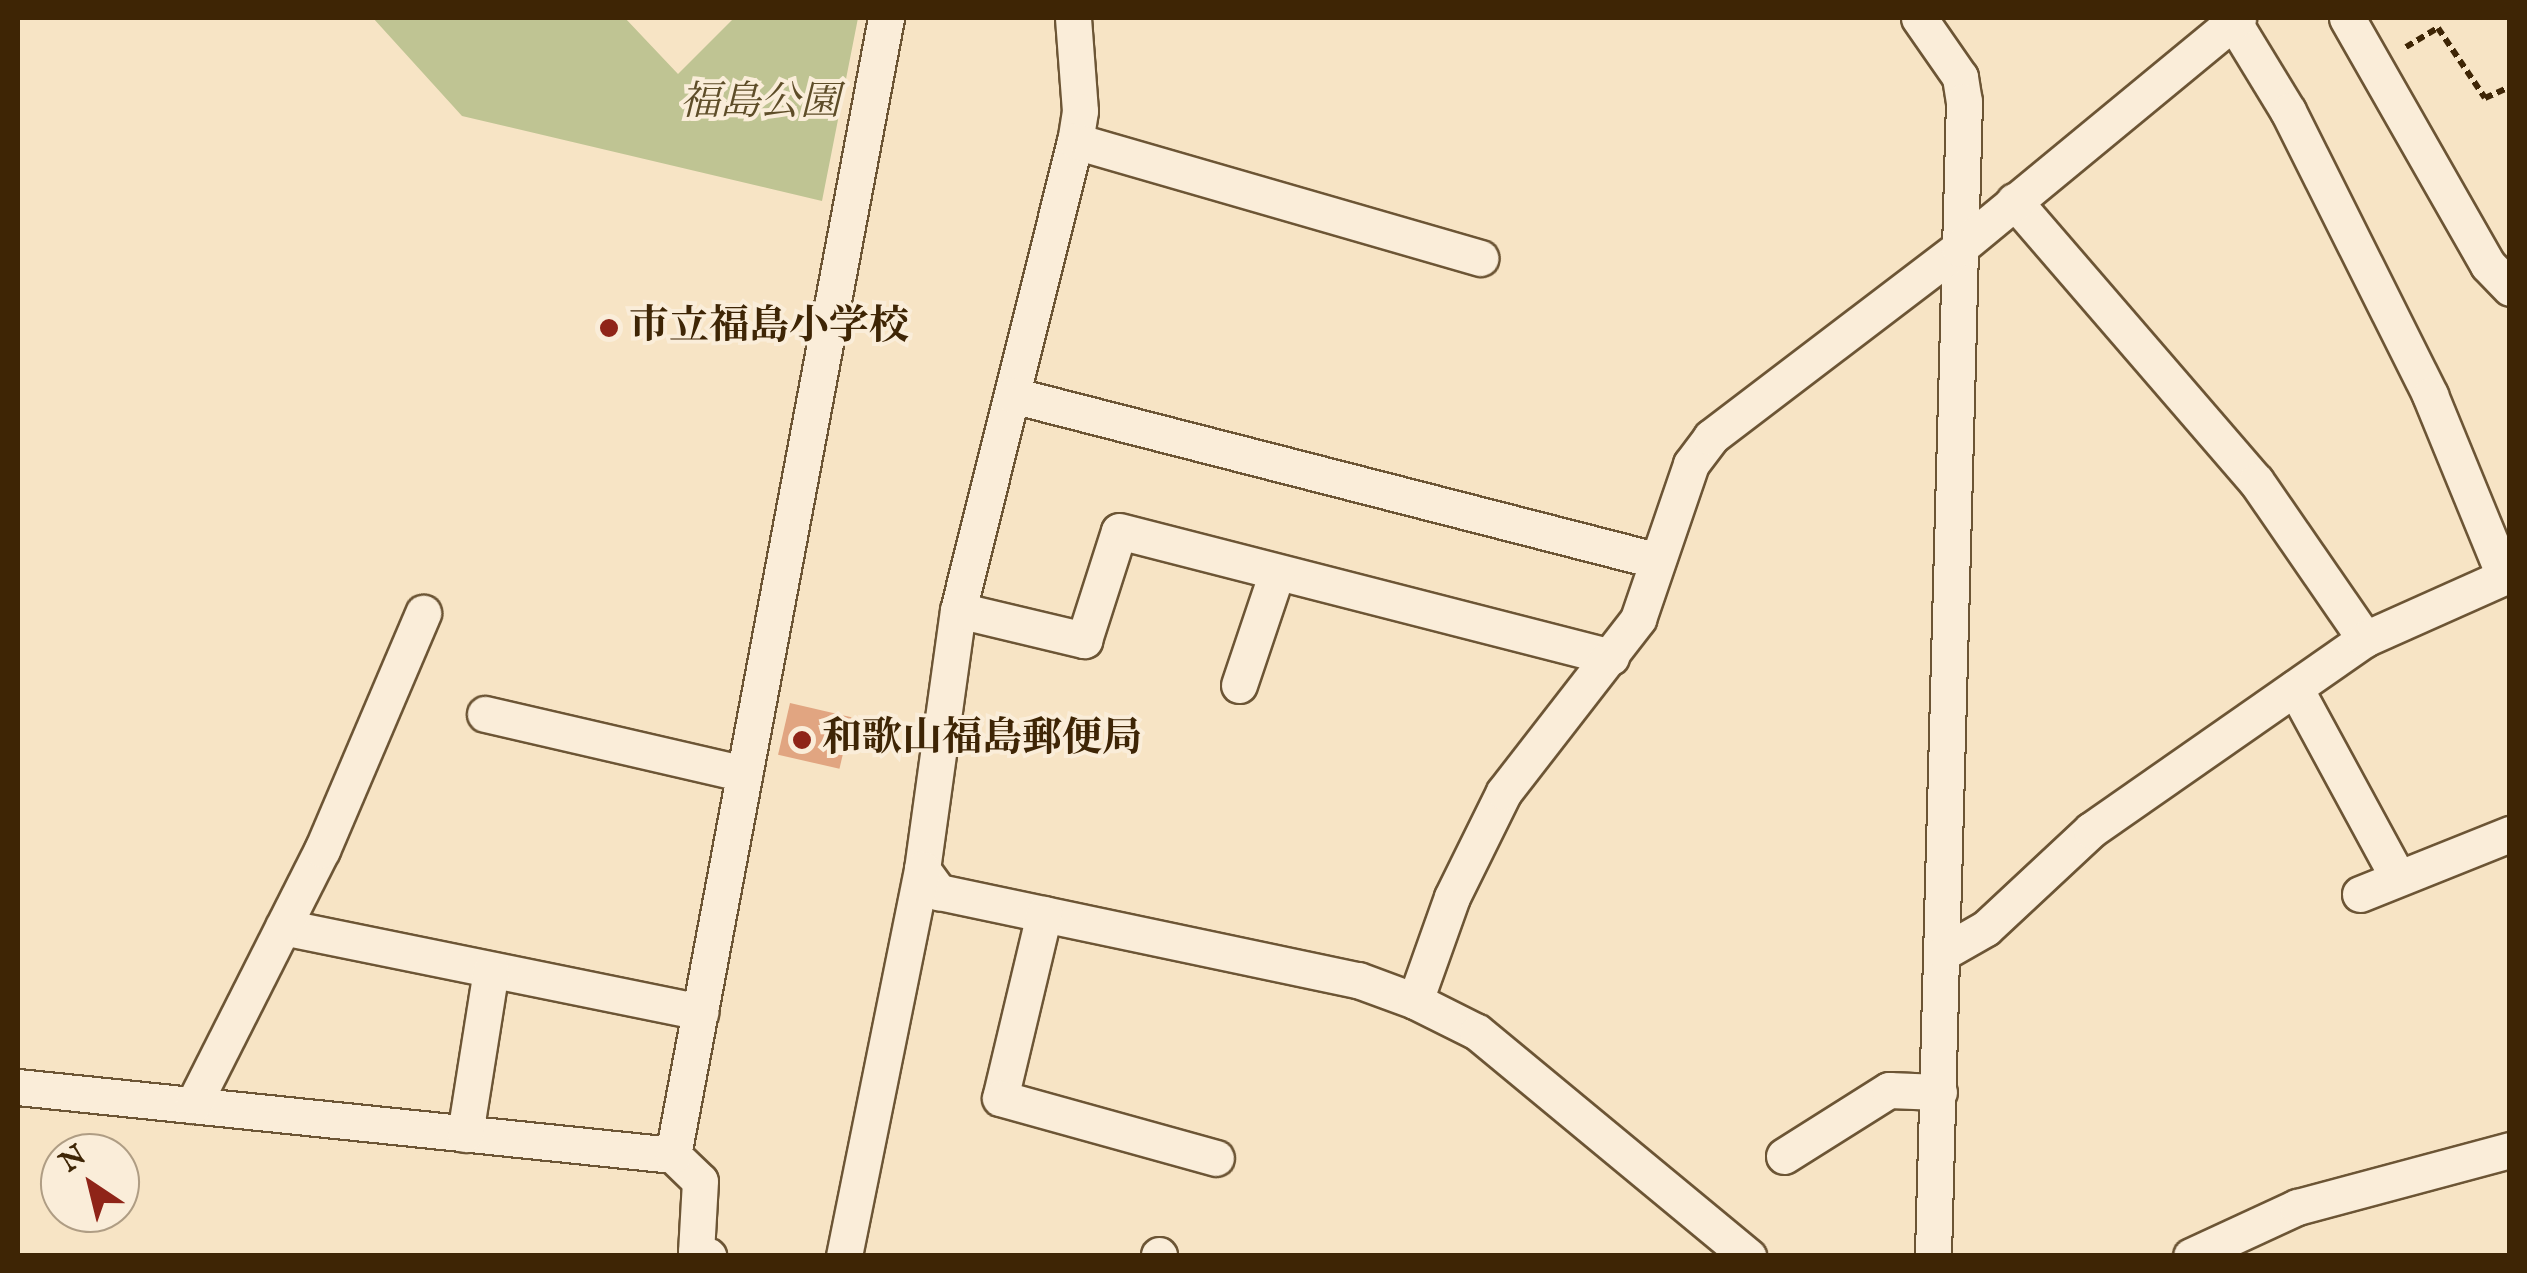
<!DOCTYPE html>
<html>
<head>
<meta charset="utf-8">
<style>
  body { margin:0 }
  #map { position:relative; width:2527px; height:1273px; overflow:hidden; background:#f7e4c5; font-family:"IM FELL English","Noto Serif JP",serif }
  div>[style] { position:absolute }
  [style*='--x'] { left:calc(var(--x)*1px); top:calc(var(--y)*1px); width:calc(var(--w)*1px); rotate:calc(var(--a)*1deg) }
  .green>* { inset:0; background:#bfc493 }
  .building>* { inset:0; background:#e1a581; transform-origin:0 0 }
  .path>* { height:6px; margin-top:-3px; transform-origin:0; background:repeating-linear-gradient(90deg,#3e2505 0 8px,transparent 0 13px) }
  .roads { filter:drop-shadow(2px 0 #6c5535) drop-shadow(-2px 0 #6c5535) drop-shadow(0 2px #6c5535) drop-shadow(0 -2px #6c5535) }
  .street>* { height:35px; margin:-17.5px; padding:0 17.5px; transform-origin:17.5px; border-radius:17.5px; background:#faedd9 }
  .dots>* { width:28px; height:28px; translate:-50% -50%; box-sizing:border-box; border:5px solid #faedd9; border-radius:50% }
  span { translate:-50% -50%; white-space:nowrap; text-align:center; line-height:1.15; -webkit-text-stroke:8px #faedd9; paint-order:stroke }
  .park-label { font-size:40px; color:#5e4d28; font-style:italic }
  .poi-label { font-size:40px; color:#3e2505; font-weight:700 }
  .left { translate:0 -50%; text-align:left }
  .frame { position:absolute; inset:0; border:20px solid #3e2505; pointer-events:none }
  .north { position:absolute; left:40px; top:1133px; width:100px; height:100px; box-sizing:border-box; background:#faedd9; border:2px solid #af9d84; border-radius:50%; rotate:325deg; font-size:28px; font-weight:700; line-height:40px; text-align:center; color:#3e2505 }
  .north::after { content:''; display:block; margin:auto; width:35px; height:45px; background:#8f2418; clip-path:polygon(50% 0,100% 100%,50% 72%,0 100%) }
</style>
</head>
<body>
<div id="map">
  <div class="green">
    <i style="clip-path:polygon(373px 18px,625px 18px,678px 74px,734px 18px,858px 18px,822px 201px,462px 116px)"></i>
  </div>
  <div class="building">
    <i style="left:790px;top:703px;width:63px;height:53px;rotate:13deg"></i>
  </div>
  <div class="path">
    <i style="--x:2406;--y:47;--w:37;--a:-31"></i>
    <i style="--x:2438;--y:28;--w:84;--a:56.1"></i>
    <i style="--x:2485;--y:98;--w:27;--a:-24"></i>
  </div>
  <div class="roads">
    <div class="street">
      <i style="--x:1073;--y:18;--w:93;--a:85.7"></i>
      <i style="--x:1080;--y:111;--w:30;--a:99"></i>
      <i style="--x:1075;--y:141;--w:483;--a:104"></i>
      <i style="--x:958;--y:610;--w:261;--a:97.9"></i>
      <i style="--x:922;--y:869;--w:29;--a:54"></i>
      <i style="--x:939;--y:892;--w:428;--a:11.9"></i>
      <i style="--x:1358;--y:980;--w:61;--a:20.2"></i>
      <i style="--x:1415;--y:1001;--w:69;--a:26.6"></i>
      <i style="--x:1477;--y:1032;--w:352;--a:39.6"></i>
      <i style="--x:1919;--y:18;--w:72;--a:55.2"></i>
      <i style="--x:1960;--y:77;--w:24;--a:81"></i>
      <i style="--x:1964;--y:101;--w:1155;--a:91.54"></i>
      <i style="--x:2347;--y:18;--w:284;--a:60.3"></i>
      <i style="--x:2488;--y:265;--w:32;--a:46"></i>
      <i style="--x:2233;--y:21;--w:105;--a:58.6"></i>
      <i style="--x:2288;--y:111;--w:318;--a:63.4"></i>
      <i style="--x:2430;--y:395;--w:195;--a:67.7"></i>
      <i style="--x:1075;--y:141;--w:422;--a:16.1"></i>
      <i style="--x:2014;--y:201;--w:370;--a:49.2"></i>
      <i style="--x:2256;--y:481;--w:192;--a:55.4"></i>
      <i style="--x:1012;--y:395;--w:664;--a:14.39"></i>
      <i style="--x:958;--y:610;--w:130;--a:13.4"></i>
      <i style="--x:1084;--y:640;--w:114;--a:-72.2"></i>
      <i style="--x:1119;--y:531;--w:508;--a:14.36"></i>
      <i style="--x:1239;--y:685;--w:119;--a:-71.4"></i>
      <i style="--x:2295;--y:688;--w:216;--a:61.5"></i>
      <i style="--x:485;--y:714;--w:266;--a:13"></i>
      <i style="--x:2360;--y:894;--w:162;--a:-21.8"></i>
      <i style="--x:1044;--y:914;--w:189;--a:103.4"></i>
      <i style="--x:1000;--y:1098;--w:224;--a:15.5"></i>
      <i style="--x:283;--y:927;--w:426;--a:11.5"></i>
      <i style="--x:1944;--y:952;--w:48;--a:-29.7"></i>
      <i style="--x:1986;--y:928;--w:144;--a:-43"></i>
      <i style="--x:2091;--y:830;--w:334;--a:-34.9"></i>
      <i style="--x:2365;--y:639;--w:159;--a:-24.1"></i>
      <i style="--x:1415;--y:1001;--w:110;--a:-70.4"></i>
      <i style="--x:1452;--y:897;--w:117;--a:-63.7"></i>
      <i style="--x:1504;--y:792;--w:219;--a:-52.2"></i>
      <i style="--x:1638;--y:619;--w:164;--a:-71.1"></i>
      <i style="--x:1691;--y:464;--w:34;--a:-53"></i>
      <i style="--x:1711;--y:437;--w:312;--a:-37.3"></i>
      <i style="--x:1959;--y:248;--w:362;--a:-39.5"></i>
      <i style="--x:18;--y:1087;--w:659;--a:5.93"></i>
      <i style="--x:673;--y:1155;--w:37;--a:44"></i>
      <i style="--x:700;--y:1181;--w:71;--a:93.2"></i>
      <i style="--x:696;--y:1252;--w:13;--a:18"></i>
      <i style="--x:193;--y:1105;--w:286;--a:-63.2"></i>
      <i style="--x:322;--y:850;--w:258;--a:-66.9"></i>
      <i style="--x:465;--y:1134;--w:166;--a:-81"></i>
      <i style="--x:673;--y:1155;--w:1157;--a:-79.39"></i>
      <i style="--x:1784;--y:1156;--w:124;--a:-32.2"></i>
      <i style="--x:1889;--y:1090;--w:50;--a:2.3"></i>
      <i style="--x:844;--y:1256;--w:395;--a:-78.6"></i>
      <i style="--x:1159;--y:1256;--w:1;--a:-90"></i>
      <i style="--x:2191;--y:1256;--w:117;--a:-24.8"></i>
      <i style="--x:2297;--y:1207;--w:220;--a:-15"></i>
    </div>
  </div>
  <div class="dots">
    <i style="left:609px;top:328px;background:#8f2418"></i>
    <i style="left:802px;top:740px;background:#8f2418"></i>
  </div>
  <div class="park-label">
    <span style="left:760px;top:104px">福島公園</span>
  </div>
  <div class="poi-label">
    <span class="left" style="left:629px;top:328px">市立福島小学校</span>
    <span class="left" style="left:822px;top:740px">和歌山福島郵便局</span>
  </div>
  <div class="frame"></div>
  <div class="north">N</div>
</div>
</body>
</html>
